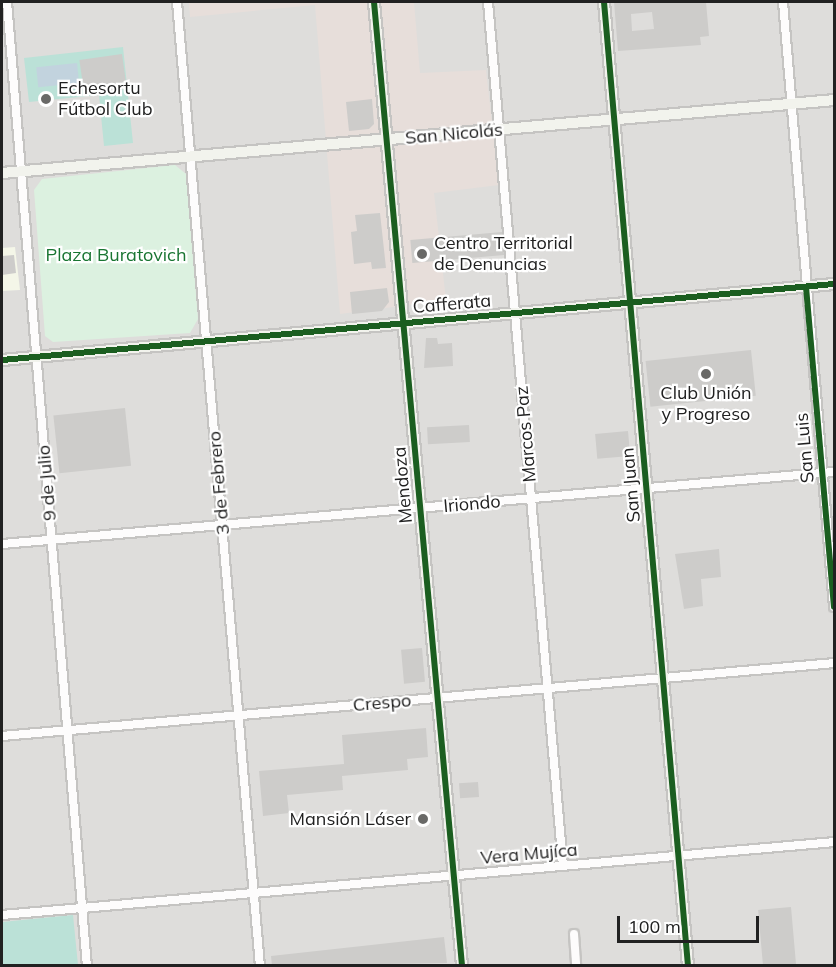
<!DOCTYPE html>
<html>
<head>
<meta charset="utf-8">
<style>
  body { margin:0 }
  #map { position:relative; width:836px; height:967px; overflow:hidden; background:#efeeea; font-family:Mulish,sans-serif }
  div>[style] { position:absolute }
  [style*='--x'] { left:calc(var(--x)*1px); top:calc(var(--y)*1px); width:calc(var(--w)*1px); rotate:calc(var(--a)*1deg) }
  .residential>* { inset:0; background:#dedddb; transform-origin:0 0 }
  .commercial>* { inset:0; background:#e7deda }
  .education>* { inset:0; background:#f4f6e8 }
  .park>* { inset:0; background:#dcf1e0 }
  .pitch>* { inset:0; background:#bbe1d7 }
  .water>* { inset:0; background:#c2d3de; transform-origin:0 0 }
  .building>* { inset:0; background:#cdccca; transform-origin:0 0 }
  .roads { filter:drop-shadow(2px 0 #c5c4c2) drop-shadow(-2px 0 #c5c4c2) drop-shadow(0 2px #c5c4c2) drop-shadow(0 -2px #c5c4c2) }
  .street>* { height:8px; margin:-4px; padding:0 4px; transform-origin:4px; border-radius:4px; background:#fdfcfc }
  .secondary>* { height:10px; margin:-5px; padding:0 5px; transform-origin:5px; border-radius:5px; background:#f2f3ed }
  .cycleway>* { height:6px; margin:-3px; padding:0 3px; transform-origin:3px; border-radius:3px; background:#1b5e20 }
  .dots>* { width:16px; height:16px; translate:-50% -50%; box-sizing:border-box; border:3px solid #fff; border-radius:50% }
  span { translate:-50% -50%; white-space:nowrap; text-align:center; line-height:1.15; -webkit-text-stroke:4.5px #fff; paint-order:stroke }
  .poi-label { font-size:18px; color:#212121 }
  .left { translate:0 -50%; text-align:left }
  .right { translate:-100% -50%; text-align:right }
  .street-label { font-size:18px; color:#212121 }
  .park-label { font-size:18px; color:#197532 }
  .frame { position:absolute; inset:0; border:3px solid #212121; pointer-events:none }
  .scale { position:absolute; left:617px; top:916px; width:142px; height:27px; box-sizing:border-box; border:3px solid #212121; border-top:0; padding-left:8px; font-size:18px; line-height:21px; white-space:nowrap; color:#212121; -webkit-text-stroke:4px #fff; paint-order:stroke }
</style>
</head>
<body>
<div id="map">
  <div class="residential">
    <i style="left:2px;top:2px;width:832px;height:963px"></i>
  </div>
  <div class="commercial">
    <i style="clip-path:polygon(189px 2px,414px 2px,420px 73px,486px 70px,499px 185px,434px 193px,446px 300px,340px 314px,315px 5px,190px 17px)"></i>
  </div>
  <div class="education">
    <i style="clip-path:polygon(15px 247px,20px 290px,2px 291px,2px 248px)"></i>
  </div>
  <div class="park">
    <i style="clip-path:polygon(175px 165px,186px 174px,198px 319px,190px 333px,53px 342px,45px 336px,34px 190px,42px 179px)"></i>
  </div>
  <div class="pitch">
    <i style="clip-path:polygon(123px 47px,133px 143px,104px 146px,99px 95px,29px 102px,24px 58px)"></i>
    <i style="clip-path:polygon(73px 915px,78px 965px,2px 965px,2px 922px)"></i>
  </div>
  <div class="water">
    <i style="left:77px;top:63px;width:20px;height:41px;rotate:84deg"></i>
  </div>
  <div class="building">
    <i style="clip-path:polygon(evenodd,614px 2px,706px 2px,709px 36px,700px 37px,701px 45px,618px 51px,614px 2px,652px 12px,654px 29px,632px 31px,631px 14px,652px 12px)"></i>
    <i style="left:122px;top:54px;width:35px;height:43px;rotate:82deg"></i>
    <i style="clip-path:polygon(372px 99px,374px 124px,369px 129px,349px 131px,346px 102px)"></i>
    <i style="clip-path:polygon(380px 213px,386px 268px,372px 269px,371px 262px,354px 264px,351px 232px,357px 231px,355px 215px)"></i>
    <i style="left:502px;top:232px;width:23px;height:92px;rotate:85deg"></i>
    <i style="clip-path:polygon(14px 255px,16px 273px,2px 275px,2px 256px)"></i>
    <i style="clip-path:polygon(387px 288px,389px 302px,382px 311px,352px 314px,350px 292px)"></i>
    <i style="clip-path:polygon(426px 338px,437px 338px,438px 344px,452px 343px,453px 366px,424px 368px)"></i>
    <i style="left:751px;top:350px;width:46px;height:106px;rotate:84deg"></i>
    <i style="left:125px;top:408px;width:58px;height:72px;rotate:84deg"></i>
    <i style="left:469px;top:425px;width:17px;height:42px;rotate:87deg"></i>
    <i style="left:628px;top:431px;width:25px;height:33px;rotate:85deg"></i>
    <i style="left:410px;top:489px;width:10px;height:12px;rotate:84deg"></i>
    <i style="clip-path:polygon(719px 549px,721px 577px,701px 579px,703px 606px,684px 609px,675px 554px)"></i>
    <i style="left:422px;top:648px;width:34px;height:21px;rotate:85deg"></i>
    <i style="clip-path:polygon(426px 728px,428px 757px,407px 759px,408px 770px,342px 776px,343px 790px,287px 795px,289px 813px,263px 816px,259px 771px,344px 764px,342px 735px)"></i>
    <i style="left:478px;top:782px;width:15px;height:19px;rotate:86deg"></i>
    <i style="left:791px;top:907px;width:59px;height:33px;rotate:85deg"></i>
    <i style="clip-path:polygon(444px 937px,447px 963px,272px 966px,271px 956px)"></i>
  </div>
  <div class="roads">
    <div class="street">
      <i style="--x:7;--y:2;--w:967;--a:85.26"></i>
      <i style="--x:177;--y:2;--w:968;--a:85.08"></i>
      <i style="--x:488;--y:2;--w:867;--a:85.04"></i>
      <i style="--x:783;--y:2;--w:607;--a:85.18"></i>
      <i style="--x:2;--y:544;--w:835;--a:-4.95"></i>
      <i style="--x:2;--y:736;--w:835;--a:-5.01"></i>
      <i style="--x:2;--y:915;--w:835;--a:-5.01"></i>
      <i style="--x:574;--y:934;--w:32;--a:86"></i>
    </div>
    <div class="secondary">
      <i style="--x:374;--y:2;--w:968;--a:84.78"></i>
      <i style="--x:604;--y:2;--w:968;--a:85.02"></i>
      <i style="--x:2;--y:173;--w:835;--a:-5.01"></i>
      <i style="--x:2;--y:360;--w:835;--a:-5.22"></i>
    </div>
  </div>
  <div class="cycleway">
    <i style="--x:374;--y:2;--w:968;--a:84.78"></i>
    <i style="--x:604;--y:2;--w:968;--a:85.02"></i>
    <i style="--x:806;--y:287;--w:321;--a:85"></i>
    <i style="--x:2;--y:360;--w:835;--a:-5.22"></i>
  </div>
  <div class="dots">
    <i style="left:46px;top:99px;background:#696967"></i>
    <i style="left:422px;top:254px;background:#696967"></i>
    <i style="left:706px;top:374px;background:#696967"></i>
    <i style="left:423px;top:819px;background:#696967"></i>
  </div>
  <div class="poi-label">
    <span class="left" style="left:58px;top:99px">Echesortu<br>Fútbol Club</span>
    <span class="left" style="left:434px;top:254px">Centro Territorial<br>de Denuncias</span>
    <span style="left:706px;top:404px">Club Unión<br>y Progreso</span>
    <span class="right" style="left:411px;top:819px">Mansión Láser</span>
  </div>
  <div class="street-label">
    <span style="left:454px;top:134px;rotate:-5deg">San Nicolás</span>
    <span style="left:452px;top:304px;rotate:-5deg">Cafferata</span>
    <span style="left:526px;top:434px;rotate:-95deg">Marcos Paz</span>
    <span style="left:805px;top:448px;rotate:-95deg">San Luis</span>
    <span style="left:47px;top:483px;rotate:-95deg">9 de Julio</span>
    <span style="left:219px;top:483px;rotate:-95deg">3 de Febrero</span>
    <span style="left:403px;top:485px;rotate:-95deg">Mendoza</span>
    <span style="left:631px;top:485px;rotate:-95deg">San Juan</span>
    <span style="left:472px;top:504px;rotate:-5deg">Iriondo</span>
    <span style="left:382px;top:703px;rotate:-5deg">Crespo</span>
    <span style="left:529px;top:854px;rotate:-5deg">Vera Mujíca</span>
  </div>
  <div class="park-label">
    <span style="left:116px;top:255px">Plaza Buratovich</span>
  </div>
  <div class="frame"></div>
  <div class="scale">100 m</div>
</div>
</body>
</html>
